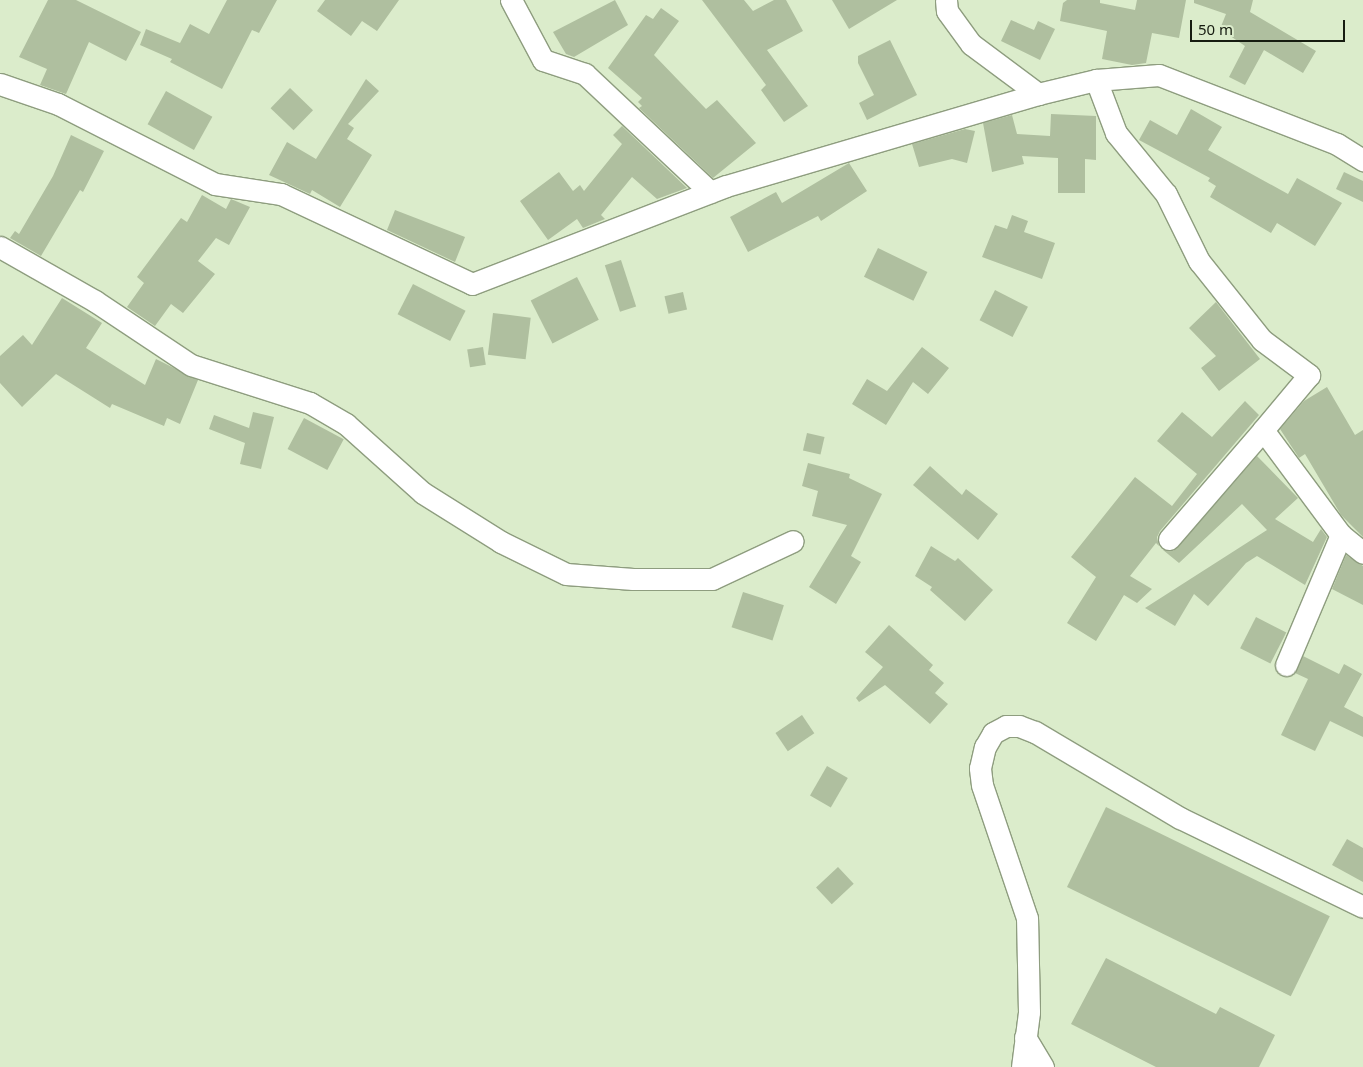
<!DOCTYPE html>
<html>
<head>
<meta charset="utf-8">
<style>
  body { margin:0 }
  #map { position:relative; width:1363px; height:1067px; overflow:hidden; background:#dbeccb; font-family:"Noto Sans",sans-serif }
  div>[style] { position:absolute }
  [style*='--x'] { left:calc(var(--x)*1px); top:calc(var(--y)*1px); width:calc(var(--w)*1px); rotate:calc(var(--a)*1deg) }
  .building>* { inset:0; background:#afbf9f; transform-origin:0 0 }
  .roads { filter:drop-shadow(1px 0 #8e9d7f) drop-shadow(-1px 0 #8e9d7f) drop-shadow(0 1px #8e9d7f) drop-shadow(0 -1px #8e9d7f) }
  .minor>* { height:21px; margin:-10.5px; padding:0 10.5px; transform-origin:10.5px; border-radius:10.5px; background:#fff }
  span { translate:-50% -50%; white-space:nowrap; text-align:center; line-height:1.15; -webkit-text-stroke:5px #dbeccb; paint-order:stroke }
  .scale { position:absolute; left:1190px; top:20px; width:155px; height:22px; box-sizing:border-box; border:2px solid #161c10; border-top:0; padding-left:6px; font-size:15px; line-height:18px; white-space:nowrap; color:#161c10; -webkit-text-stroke:4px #dbeccb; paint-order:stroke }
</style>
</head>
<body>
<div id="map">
  <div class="building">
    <i style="clip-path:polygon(48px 0,76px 0,141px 32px,126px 61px,89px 42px,66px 94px,40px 85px,47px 69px,19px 57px)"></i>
    <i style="clip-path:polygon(227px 0,277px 0,259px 33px,252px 30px,222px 89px,170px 62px,172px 59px,140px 45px,146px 29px,180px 43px,190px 24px,209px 34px)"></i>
    <i style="clip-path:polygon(325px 0,399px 0,377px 31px,362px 21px,351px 36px,317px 11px)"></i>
    <i style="clip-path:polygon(615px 0,628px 25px,574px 57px,566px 54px,553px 32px)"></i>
    <i style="clip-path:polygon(702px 0,744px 0,753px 11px,774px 0,786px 0,803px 31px,767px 50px,808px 106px,784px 122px,761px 90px,766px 85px)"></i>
    <i style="clip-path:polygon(832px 0,897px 0,849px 29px)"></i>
    <i style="clip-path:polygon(1067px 0,1100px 0,1100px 3px,1135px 10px,1137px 0,1186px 0,1179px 38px,1152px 33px,1146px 63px,1132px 65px,1102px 59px,1107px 31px,1060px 21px,1063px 3px)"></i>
    <i style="clip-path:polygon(1194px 0,1253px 0,1250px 12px,1316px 51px,1303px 73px,1264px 50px,1245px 85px,1229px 77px,1245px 46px,1220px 29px,1226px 14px,1194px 3px)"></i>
    <i style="clip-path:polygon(661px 8px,679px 21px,654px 55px,706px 109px,717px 100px,756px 143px,713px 178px,639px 108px,642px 106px,638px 102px,642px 98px,608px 68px,646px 15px,653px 19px)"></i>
    <i style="clip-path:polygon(1011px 20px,1034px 30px,1038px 21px,1055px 29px,1040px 60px,1001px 41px)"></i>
    <i style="clip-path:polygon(890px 40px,917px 95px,867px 120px,859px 103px,874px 95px,858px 63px,858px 56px)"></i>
    <i style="clip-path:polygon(366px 79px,379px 91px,348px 124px,354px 128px,347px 139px,372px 155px,340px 207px,312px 190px,310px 194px,269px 175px,287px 142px,316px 159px)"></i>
    <i style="left:290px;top:88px;width:32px;height:28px;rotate:44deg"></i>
    <i style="left:166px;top:91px;width:53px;height:38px;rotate:29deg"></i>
    <i style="clip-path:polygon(1191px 109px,1222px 127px,1208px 150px,1288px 194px,1297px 178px,1342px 203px,1315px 246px,1277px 223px,1271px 233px,1210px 197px,1216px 186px,1208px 181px,1210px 178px,1139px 140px,1150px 120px,1177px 135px)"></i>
    <i style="clip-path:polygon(1051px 114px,1096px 116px,1096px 160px,1085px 159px,1085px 193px,1058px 193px,1058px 158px,1022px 156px,1024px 164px,992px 172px,983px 123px,1012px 115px,1017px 134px,1050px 136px)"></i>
    <i style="clip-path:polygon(622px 126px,687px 188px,657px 199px,632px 177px,601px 215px,605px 219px,583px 228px,577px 219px,548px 240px,520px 201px,559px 172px,573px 191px,580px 185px,584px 191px,622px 144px,613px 135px)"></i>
    <i style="clip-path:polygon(965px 129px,975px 131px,967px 163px,952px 159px,919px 167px,912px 144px)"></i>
    <i style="clip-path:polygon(71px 135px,104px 151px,83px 192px,80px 190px,41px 256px,10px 238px,15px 231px,19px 234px,53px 176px)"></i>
    <i style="clip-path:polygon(849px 163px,867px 191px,821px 221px,818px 216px,748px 252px,730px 217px,776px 192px,782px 203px)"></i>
    <i style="clip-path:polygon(1344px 172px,1363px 181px,1363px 202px,1336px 189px)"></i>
    <i style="clip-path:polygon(202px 195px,226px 209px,231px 199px,250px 207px,229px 245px,216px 238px,198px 261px,215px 274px,206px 285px,183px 313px,171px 304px,155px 326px,127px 307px,144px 283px,137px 277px,181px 218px,187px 222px)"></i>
    <i style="clip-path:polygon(395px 210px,465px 237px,455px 262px,387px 230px)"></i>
    <i style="clip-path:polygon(1012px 215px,1028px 221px,1024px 232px,1055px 243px,1042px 279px,982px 257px,995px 225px,1007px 229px)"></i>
    <i style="left:878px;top:248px;width:55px;height:32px;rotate:26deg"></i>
    <i style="left:621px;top:260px;width:49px;height:17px;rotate:72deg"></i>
    <i style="left:577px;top:277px;width:48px;height:52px;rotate:63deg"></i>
    <i style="left:413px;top:284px;width:59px;height:34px;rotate:27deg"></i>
    <i style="left:995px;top:290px;width:37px;height:34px;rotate:27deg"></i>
    <i style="left:683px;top:292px;width:18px;height:19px;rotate:77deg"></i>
    <i style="clip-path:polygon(62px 298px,102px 323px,86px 348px,145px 385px,156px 359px,198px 380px,180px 424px,167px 418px,164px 426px,112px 404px,110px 408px,56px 374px,22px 407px,0 383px,0 356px,23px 335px,32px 345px)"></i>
    <i style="clip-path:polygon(1216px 302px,1260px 359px,1219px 391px,1201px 368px,1216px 356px,1189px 328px)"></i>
    <i style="left:493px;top:313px;width:38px;height:42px;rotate:7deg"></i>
    <i style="left:483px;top:347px;width:18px;height:16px;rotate:81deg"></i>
    <i style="clip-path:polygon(922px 347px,949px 368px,928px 394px,913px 382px,886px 425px,852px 404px,867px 379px,887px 391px)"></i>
    <i style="clip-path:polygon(1327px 387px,1355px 435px,1363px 430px,1363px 537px,1341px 515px,1305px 454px,1299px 458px,1280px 429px,1304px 401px)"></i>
    <i style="clip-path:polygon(1245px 401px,1259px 415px,1160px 531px,1157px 537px,1159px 546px,1156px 543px,1130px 576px,1152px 589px,1137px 603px,1124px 595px,1096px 641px,1067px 623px,1096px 577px,1071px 557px,1135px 477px,1172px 506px,1197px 474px,1157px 441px,1182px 412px,1212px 437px)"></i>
    <i style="clip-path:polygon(253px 412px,274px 417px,261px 469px,240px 464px,245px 443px,209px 429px,214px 415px,249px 428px)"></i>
    <i style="left:304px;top:418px;width:45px;height:35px;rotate:28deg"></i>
    <i style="left:807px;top:433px;width:18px;height:18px;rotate:13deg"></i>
    <i style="clip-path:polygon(1257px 456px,1298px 498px,1275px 519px,1313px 542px,1321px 529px,1327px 537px,1305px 585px,1257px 556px,1246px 563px,1208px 606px,1194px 594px,1175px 626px,1145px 608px,1267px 530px,1242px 504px,1179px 563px,1163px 550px,1173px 551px,1178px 547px)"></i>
    <i style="clip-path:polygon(808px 463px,850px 474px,849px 478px,882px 494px,851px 556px,861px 562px,836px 604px,809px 587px,847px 525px,812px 516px,818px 491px,802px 486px)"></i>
    <i style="clip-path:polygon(930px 466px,962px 495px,966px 489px,998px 514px,978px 540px,913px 485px)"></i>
    <i style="clip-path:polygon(931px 546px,955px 561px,958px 558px,993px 590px,965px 621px,930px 590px,932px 587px,915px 576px)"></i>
    <i style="clip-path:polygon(1346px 555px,1363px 566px,1363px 605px,1332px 589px)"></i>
    <i style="left:743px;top:592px;width:43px;height:37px;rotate:18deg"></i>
    <i style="left:1256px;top:617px;width:34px;height:35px;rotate:27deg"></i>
    <i style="clip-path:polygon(889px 625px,933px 665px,929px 670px,944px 683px,935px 693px,948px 704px,930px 724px,885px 685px,859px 702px,856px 698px,883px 667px,865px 652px)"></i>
    <i style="clip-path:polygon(1303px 656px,1339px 674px,1344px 664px,1362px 674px,1344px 707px,1363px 717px,1363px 737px,1330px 721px,1315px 751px,1281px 735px,1308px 679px,1295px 673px)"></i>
    <i style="left:802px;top:715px;width:22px;height:32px;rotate:56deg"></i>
    <i style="left:827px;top:766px;width:24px;height:34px;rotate:30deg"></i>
    <i style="left:1106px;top:807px;width:249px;height:89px;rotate:26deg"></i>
    <i style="clip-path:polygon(1347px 839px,1363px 848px,1363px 882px,1332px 865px)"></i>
    <i style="left:838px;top:867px;width:23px;height:30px;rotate:47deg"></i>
    <i style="clip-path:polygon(1106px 958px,1216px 1014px,1220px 1007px,1275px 1035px,1259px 1067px,1156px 1067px,1071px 1024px)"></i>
  </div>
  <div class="roads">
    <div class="minor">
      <i style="--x:511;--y:0;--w:68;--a:61.9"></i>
      <i style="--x:543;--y:60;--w:44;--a:18.4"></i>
      <i style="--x:585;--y:74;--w:172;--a:43.3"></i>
      <i style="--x:946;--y:0;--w:11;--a:85"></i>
      <i style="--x:947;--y:11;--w:41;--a:54"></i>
      <i style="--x:971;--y:44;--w:84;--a:36.7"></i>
      <i style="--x:1038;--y:94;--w:60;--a:-13.6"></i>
      <i style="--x:1096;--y:80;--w:63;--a:-4.5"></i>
      <i style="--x:1159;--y:75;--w:191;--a:21.2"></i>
      <i style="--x:1337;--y:144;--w:31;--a:32"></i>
      <i style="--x:1096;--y:80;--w:57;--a:69.3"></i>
      <i style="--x:1116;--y:133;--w:79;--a:50.7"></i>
      <i style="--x:1166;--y:194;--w:75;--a:63.8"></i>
      <i style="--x:1199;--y:261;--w:101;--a:51.4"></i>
      <i style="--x:1262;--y:340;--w:59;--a:36.7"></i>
      <i style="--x:1309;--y:375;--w:72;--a:129.9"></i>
      <i style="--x:1263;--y:430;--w:131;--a:53.4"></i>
      <i style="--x:1341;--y:535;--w:28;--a:39"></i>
      <i style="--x:0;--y:84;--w:61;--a:19"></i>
      <i style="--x:58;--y:104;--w:176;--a:27"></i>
      <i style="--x:215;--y:184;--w:67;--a:8.6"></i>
      <i style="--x:281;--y:194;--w:211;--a:25.2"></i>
      <i style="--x:472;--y:284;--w:272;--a:-21.1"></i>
      <i style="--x:726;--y:186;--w:325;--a:-16.4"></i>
      <i style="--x:0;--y:247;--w:109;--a:29.6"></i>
      <i style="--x:95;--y:301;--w:115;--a:33.7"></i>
      <i style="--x:191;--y:365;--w:125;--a:17.7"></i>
      <i style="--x:310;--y:403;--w:42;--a:30.3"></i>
      <i style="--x:346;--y:424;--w:103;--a:41.9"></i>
      <i style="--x:423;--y:493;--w:92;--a:32.1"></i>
      <i style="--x:501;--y:542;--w:72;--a:26.2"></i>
      <i style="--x:566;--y:574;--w:67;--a:4.3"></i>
      <i style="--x:633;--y:579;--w:79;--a:0"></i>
      <i style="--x:712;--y:579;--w:89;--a:-25.1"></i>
      <i style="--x:1169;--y:539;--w:144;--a:-49.2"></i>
      <i style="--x:1286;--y:665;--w:141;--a:-67.1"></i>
      <i style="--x:1025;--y:1037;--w:35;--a:59"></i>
      <i style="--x:1022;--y:1067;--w:55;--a:-82.7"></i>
      <i style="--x:1029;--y:1012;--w:94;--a:-91.2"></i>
      <i style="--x:1027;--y:918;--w:140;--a:-108.7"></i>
      <i style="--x:982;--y:785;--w:17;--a:-97"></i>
      <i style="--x:980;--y:768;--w:22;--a:-77"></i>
      <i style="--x:985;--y:747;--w:16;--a:-60"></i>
      <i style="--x:993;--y:733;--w:15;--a:-28"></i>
      <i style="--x:1006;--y:726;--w:13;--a:0"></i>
      <i style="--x:1019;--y:726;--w:17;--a:21"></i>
      <i style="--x:1035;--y:732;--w:169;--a:30.7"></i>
      <i style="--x:1180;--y:818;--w:203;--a:25.9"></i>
    </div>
  </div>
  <div class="scale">50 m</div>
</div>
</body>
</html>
